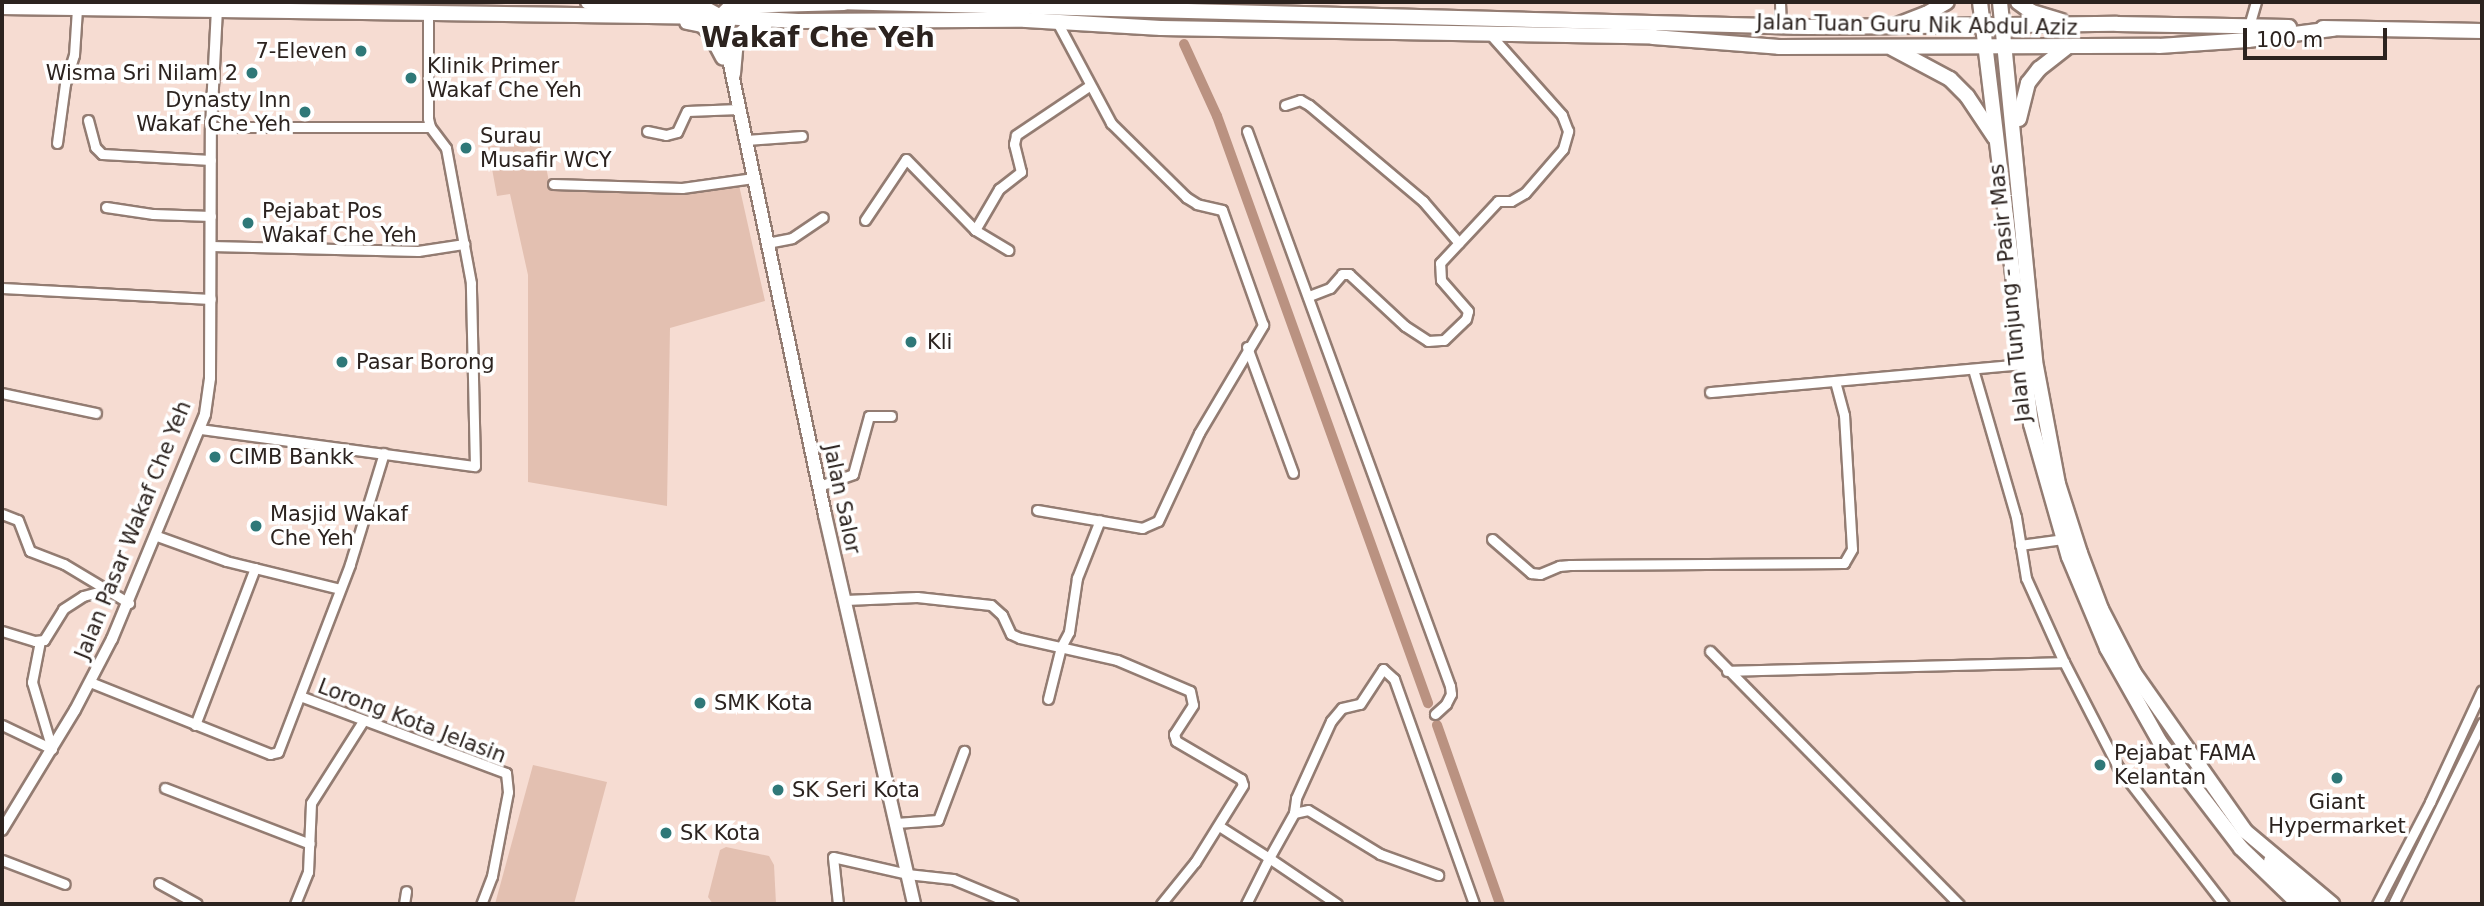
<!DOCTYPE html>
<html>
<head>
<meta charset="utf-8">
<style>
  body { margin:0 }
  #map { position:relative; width:2484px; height:906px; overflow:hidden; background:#f6dcd2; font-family:"DejaVu Sans",sans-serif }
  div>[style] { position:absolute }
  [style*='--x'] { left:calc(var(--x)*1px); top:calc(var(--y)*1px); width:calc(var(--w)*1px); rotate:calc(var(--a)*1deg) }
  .green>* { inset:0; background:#e3c0b1 }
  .canal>* { height:10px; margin:-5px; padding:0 5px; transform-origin:5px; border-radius:5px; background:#ba9281 }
  .roads { filter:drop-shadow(2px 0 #937c72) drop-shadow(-2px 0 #937c72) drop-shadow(0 2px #937c72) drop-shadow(0 -2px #937c72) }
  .minor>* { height:9px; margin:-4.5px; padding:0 4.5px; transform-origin:4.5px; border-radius:4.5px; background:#fff }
  .tertiary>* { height:10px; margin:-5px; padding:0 5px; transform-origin:5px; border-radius:5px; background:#fff }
  .secondary>* { height:12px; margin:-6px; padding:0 6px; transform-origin:6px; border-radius:6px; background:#fff }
  .primary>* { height:14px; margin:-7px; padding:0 7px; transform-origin:7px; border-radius:7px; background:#fff }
  .dots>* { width:19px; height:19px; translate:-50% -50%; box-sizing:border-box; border:4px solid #fff; border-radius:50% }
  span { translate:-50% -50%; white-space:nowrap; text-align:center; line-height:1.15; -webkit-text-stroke:7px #fff; paint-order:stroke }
  .street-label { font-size:21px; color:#2c231f }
  .poi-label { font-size:21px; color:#2c231f }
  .right { translate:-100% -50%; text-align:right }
  .left { translate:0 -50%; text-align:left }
  .district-label { font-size:28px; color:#2c231f; font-weight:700 }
  .frame { position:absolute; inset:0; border:4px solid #2c231f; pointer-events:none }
  .scale { position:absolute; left:2243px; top:28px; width:144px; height:32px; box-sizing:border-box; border:4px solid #2c231f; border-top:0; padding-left:9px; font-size:21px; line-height:24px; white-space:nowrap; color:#2c231f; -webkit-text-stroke:5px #fff; paint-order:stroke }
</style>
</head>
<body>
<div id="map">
  <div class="green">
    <i style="clip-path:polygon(540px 136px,550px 187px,681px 192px,739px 185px,765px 301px,670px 328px,667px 506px,528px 482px,528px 275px,510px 194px,497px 196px,488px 147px)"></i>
    <i style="clip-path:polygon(533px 765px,607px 782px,574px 904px,495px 904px)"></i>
    <i style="clip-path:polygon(726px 847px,769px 856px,774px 865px,776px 904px,713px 904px,708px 897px,720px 850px)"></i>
  </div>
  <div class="canal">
    <i style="--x:1184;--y:44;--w:79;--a:65.4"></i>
    <i style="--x:1217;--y:116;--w:624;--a:70.23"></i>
    <i style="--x:1437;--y:725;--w:190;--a:70.6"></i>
  </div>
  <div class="roads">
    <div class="minor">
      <i style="--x:1780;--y:2;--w:23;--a:88"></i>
      <i style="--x:2249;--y:26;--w:25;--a:-74"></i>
      <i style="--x:1285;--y:105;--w:16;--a:-18"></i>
      <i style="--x:1300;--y:100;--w:10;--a:29"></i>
      <i style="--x:1309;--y:105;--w:149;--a:40.1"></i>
      <i style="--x:1423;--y:201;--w:55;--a:49.4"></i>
      <i style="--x:88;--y:120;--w:28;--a:75"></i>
      <i style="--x:95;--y:147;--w:10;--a:45"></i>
      <i style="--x:102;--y:154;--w:109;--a:3.2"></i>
      <i style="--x:211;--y:127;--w:219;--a:0"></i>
      <i style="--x:647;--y:131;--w:19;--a:12"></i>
      <i style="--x:666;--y:135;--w:11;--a:-15"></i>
      <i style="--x:677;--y:132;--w:23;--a:-65"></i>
      <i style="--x:687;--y:111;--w:52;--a:-2.2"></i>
      <i style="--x:1247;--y:131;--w:591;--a:69.91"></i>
      <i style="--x:1450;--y:686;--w:8;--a:83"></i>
      <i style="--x:1451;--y:694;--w:11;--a:117"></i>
      <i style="--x:1446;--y:704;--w:15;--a:138"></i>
      <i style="--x:746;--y:140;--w:56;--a:-4.1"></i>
      <i style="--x:57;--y:143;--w:60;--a:-82.3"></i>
      <i style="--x:65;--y:84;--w:30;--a:-73"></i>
      <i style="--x:74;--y:55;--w:47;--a:-86.3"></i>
      <i style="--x:553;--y:184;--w:129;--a:1.8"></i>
      <i style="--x:682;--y:188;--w:72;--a:-8"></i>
      <i style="--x:106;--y:207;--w:48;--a:8.5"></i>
      <i style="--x:153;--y:214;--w:58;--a:2"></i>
      <i style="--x:865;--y:220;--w:73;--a:-56.1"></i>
      <i style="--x:906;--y:159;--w:99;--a:45.8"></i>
      <i style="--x:975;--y:230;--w:39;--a:31"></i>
      <i style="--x:975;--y:230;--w:48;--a:-59.7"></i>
      <i style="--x:999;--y:189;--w:28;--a:-38"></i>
      <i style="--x:1021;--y:172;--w:29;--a:-104"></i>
      <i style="--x:1014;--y:144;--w:9;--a:-77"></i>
      <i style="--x:1016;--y:135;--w:88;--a:-33.9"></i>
      <i style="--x:767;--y:243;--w:25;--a:-11"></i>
      <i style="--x:792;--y:238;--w:37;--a:-34"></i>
      <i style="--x:211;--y:246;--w:207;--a:1.4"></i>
      <i style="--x:418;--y:251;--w:47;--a:-8.7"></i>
      <i style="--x:2;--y:288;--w:209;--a:3"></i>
      <i style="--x:1309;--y:296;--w:22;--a:-21"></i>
      <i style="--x:1330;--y:288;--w:18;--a:-49"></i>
      <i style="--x:1342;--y:274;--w:7;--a:0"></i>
      <i style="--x:1349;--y:274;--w:76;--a:42.9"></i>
      <i style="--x:1405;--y:326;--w:27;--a:33"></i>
      <i style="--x:1428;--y:341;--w:16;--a:-4"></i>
      <i style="--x:1444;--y:340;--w:30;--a:-44"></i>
      <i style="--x:1466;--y:319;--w:8;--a:-76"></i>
      <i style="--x:1468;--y:311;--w:41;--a:-131.1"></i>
      <i style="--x:1441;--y:280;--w:17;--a:-93"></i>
      <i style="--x:1440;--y:263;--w:85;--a:-46.9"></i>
      <i style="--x:1498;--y:201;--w:13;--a:0"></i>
      <i style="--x:1511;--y:201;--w:16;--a:-30"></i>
      <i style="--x:1525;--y:193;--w:58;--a:-49.2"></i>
      <i style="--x:1563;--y:149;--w:19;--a:-74"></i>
      <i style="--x:1568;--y:131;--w:17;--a:-111"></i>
      <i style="--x:1562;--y:115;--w:110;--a:-131.7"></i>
      <i style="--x:1247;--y:347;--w:134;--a:69.9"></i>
      <i style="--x:1973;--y:369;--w:154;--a:73.8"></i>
      <i style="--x:2016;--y:517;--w:62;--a:80.7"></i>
      <i style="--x:2026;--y:578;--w:92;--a:65.7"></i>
      <i style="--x:2064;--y:662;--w:118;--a:62.8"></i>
      <i style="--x:2118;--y:767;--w:173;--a:52.3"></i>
      <i style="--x:1710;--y:392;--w:313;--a:-5.1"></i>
      <i style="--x:2;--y:393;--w:96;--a:12"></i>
      <i style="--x:200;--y:429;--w:277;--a:7.7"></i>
      <i style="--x:475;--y:466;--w:183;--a:-91.3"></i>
      <i style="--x:471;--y:283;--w:137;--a:-100.5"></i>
      <i style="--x:446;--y:148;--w:26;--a:-127"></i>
      <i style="--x:430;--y:127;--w:9;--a:-103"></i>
      <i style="--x:428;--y:118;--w:105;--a:-90"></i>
      <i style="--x:819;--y:486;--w:36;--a:-19"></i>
      <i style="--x:853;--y:474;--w:60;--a:-74.6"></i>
      <i style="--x:869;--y:416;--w:22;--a:0"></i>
      <i style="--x:1037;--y:510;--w:107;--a:9.7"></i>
      <i style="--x:1142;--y:528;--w:17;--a:-24"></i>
      <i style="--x:1158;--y:521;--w:97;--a:-65"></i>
      <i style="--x:1199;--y:433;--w:126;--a:-59.3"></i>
      <i style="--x:1263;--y:325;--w:122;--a:-109.6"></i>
      <i style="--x:1222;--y:210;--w:26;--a:-167"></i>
      <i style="--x:1197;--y:204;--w:13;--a:-148"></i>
      <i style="--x:1186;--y:197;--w:105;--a:-135.4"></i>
      <i style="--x:1111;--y:123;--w:115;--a:-118.1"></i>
      <i style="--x:2;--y:514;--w:17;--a:21"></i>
      <i style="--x:18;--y:520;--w:33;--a:69"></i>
      <i style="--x:30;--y:551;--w:36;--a:21"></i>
      <i style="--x:64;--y:564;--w:76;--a:31"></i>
      <i style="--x:157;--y:536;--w:73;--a:19.9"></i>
      <i style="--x:226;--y:561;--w:117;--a:13.8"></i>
      <i style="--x:1492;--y:539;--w:52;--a:41.1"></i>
      <i style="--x:1531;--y:573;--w:9;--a:6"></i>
      <i style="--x:1540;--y:574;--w:21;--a:-23"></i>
      <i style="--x:1559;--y:566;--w:11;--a:-5"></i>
      <i style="--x:1570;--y:565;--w:274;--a:-0.4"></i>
      <i style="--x:1844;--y:563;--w:16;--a:-60"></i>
      <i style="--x:1852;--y:549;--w:134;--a:-93.4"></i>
      <i style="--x:1844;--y:415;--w:35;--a:-105"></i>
      <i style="--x:2020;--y:545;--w:43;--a:-7.9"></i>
      <i style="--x:845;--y:600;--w:72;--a:-2.4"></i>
      <i style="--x:917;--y:597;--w:74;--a:6.2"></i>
      <i style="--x:991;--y:605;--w:15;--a:42"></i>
      <i style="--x:1002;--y:615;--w:21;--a:65"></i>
      <i style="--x:1011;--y:634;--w:10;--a:24"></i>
      <i style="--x:1020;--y:638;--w:99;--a:12.8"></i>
      <i style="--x:1117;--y:660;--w:79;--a:23"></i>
      <i style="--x:1190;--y:691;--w:14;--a:78"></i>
      <i style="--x:1193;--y:705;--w:35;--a:123"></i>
      <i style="--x:1174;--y:734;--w:7;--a:74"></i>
      <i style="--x:1176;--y:741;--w:75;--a:30.3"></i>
      <i style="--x:1241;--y:779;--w:6;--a:72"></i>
      <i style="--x:1243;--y:785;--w:91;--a:121.9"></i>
      <i style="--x:1195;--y:862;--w:54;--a:129"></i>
      <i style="--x:2;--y:631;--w:34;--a:17"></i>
      <i style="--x:35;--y:641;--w:9;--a:-6"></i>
      <i style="--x:44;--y:640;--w:36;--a:-58"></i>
      <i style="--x:63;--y:609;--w:24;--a:-33"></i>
      <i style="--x:83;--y:596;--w:24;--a:-15"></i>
      <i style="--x:40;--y:641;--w:42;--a:101"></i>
      <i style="--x:32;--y:682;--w:70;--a:73.4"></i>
      <i style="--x:1710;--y:651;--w:355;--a:45.5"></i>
      <i style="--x:1727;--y:671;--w:337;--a:-1.5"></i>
      <i style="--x:90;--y:682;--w:194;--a:21.8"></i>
      <i style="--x:270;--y:754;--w:8;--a:-14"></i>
      <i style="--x:278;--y:752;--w:201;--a:-69"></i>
      <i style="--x:350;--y:564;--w:116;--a:-73"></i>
      <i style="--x:300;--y:696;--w:220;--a:20.5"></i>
      <i style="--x:506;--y:773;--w:19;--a:84"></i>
      <i style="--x:508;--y:792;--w:86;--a:100.8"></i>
      <i style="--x:492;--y:876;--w:30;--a:111"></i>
      <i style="--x:1048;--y:699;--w:54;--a:-76"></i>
      <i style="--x:1061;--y:647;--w:17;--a:-62"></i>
      <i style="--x:1069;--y:632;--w:55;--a:-81.6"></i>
      <i style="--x:1077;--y:578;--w:62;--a:-68.4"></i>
      <i style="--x:2;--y:725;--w:55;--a:25.6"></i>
      <i style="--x:195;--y:725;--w:168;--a:-69.1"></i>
      <i style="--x:165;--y:788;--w:155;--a:21.1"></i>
      <i style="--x:1294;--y:813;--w:14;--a:-12"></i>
      <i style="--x:1308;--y:810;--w:84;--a:31.4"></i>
      <i style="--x:1380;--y:854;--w:62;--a:19.9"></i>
      <i style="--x:896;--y:823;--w:42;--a:-4.1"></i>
      <i style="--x:938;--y:820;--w:74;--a:-69.4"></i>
      <i style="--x:1219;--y:826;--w:59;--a:32.6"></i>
      <i style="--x:1269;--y:858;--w:51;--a:-60.9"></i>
      <i style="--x:1294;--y:813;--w:15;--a:-82"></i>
      <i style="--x:1296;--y:798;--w:85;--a:-65.6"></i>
      <i style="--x:1331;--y:721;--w:17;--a:-50"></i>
      <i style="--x:1342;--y:708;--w:18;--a:-13"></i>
      <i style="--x:1360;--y:704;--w:42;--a:-56.7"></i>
      <i style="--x:1383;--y:669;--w:15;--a:42"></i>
      <i style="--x:1394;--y:679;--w:239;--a:70.4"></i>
      <i style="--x:2;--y:860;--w:67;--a:20.9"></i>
      <i style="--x:159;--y:883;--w:43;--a:28.9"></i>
      <i style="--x:295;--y:904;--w:35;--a:-68"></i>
      <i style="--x:308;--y:872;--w:69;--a:-87.5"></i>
      <i style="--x:311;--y:803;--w:97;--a:-57.6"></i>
      <i style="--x:404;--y:904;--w:13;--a:-81"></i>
      <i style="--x:838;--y:904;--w:47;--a:-96.1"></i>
      <i style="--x:833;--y:857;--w:76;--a:12.9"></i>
      <i style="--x:907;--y:874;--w:46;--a:6.2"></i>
      <i style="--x:953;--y:879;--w:65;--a:22.6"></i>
      <i style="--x:1246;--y:904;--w:51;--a:-63.4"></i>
      <i style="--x:1269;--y:858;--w:82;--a:34.1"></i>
      <i style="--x:2377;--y:904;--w:115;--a:-62.5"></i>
      <i style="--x:2430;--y:802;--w:123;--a:-65.1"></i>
      <i style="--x:2393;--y:904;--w:202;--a:-63.8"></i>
    </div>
    <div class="tertiary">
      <i style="--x:2;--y:830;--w:140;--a:-58.7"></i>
      <i style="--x:75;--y:710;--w:80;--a:-62.5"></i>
      <i style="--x:112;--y:639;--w:243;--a:-67.5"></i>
      <i style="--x:205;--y:414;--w:36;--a:-82"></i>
      <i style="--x:210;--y:378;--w:251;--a:-89.8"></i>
      <i style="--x:211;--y:127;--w:117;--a:-87.1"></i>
    </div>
    <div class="secondary">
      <i style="--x:720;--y:17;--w:509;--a:78.09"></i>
      <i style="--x:825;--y:515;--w:399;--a:77.1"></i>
    </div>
    <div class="primary">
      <i style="--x:588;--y:2;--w:111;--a:1.5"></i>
      <i style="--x:699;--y:5;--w:23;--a:29"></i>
      <i style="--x:835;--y:2;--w:975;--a:1.47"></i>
      <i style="--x:1810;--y:27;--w:307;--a:-0.6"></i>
      <i style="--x:2117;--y:24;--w:172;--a:1"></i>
      <i style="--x:1980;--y:2;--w:425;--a:83.1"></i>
      <i style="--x:2031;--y:424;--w:138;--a:74.1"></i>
      <i style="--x:2069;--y:557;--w:99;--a:67.3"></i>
      <i style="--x:2107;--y:648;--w:108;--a:60.6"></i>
      <i style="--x:2160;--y:742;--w:133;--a:52.6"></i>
      <i style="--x:2241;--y:848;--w:81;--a:44"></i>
      <i style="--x:2000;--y:2;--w:361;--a:84.4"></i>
      <i style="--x:2035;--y:361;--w:125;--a:79.4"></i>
      <i style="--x:2058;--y:484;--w:72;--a:72.3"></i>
      <i style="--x:2080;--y:553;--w:60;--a:69.4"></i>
      <i style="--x:2101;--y:609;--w:72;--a:62.7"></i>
      <i style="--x:2134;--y:673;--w:193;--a:54.9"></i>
      <i style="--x:2245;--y:831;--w:114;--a:40"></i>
      <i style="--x:2018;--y:2;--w:17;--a:36"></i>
      <i style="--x:2032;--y:12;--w:30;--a:17"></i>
      <i style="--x:2;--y:7;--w:718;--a:0.8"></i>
      <i style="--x:720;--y:17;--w:78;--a:2.9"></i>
      <i style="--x:798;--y:21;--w:228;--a:-0.3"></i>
      <i style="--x:1026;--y:20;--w:135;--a:3.4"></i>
      <i style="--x:1161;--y:28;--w:492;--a:1"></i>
      <i style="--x:1653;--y:37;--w:126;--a:4.5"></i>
      <i style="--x:1779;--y:47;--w:380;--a:-0.2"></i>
      <i style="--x:2159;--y:46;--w:89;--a:-3.9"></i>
      <i style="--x:2248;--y:40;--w:86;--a:-7.4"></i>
      <i style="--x:720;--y:17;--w:14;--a:-45"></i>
      <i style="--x:730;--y:7;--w:6;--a:-9"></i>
      <i style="--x:736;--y:6;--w:108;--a:-1.6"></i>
      <i style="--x:687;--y:22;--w:15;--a:11"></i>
      <i style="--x:702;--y:25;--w:9;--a:41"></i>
      <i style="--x:709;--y:31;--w:30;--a:62"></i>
      <i style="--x:1897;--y:25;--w:31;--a:-21"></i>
      <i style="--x:1926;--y:14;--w:24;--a:-30"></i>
      <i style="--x:2323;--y:28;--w:159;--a:1.1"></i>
      <i style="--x:1892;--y:48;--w:66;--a:28.1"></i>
      <i style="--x:1950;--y:79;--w:24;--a:45"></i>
      <i style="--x:1967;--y:96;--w:50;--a:56.3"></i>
      <i style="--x:733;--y:74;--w:35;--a:-85"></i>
      <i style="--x:736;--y:39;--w:14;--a:-45"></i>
      <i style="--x:746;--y:29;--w:19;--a:-12"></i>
      <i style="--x:2019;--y:119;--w:37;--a:-76"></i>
      <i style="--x:2028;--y:83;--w:18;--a:-52"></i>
      <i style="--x:2039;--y:69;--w:34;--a:-38"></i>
      <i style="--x:2271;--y:861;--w:60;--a:45.7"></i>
    </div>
  </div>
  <div class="dots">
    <i style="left:361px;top:51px;background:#2f7878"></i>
    <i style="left:252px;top:73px;background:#2f7878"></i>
    <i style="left:411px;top:78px;background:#2f7878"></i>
    <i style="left:305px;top:112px;background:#2f7878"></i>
    <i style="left:466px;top:148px;background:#2f7878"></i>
    <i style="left:248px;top:223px;background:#2f7878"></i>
    <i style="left:911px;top:342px;background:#2f7878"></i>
    <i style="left:342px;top:362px;background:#2f7878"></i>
    <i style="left:215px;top:457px;background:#2f7878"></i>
    <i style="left:256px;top:526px;background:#2f7878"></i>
    <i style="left:700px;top:703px;background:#2f7878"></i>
    <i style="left:2100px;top:765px;background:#2f7878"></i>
    <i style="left:2337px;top:778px;background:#2f7878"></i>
    <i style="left:778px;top:790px;background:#2f7878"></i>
    <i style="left:666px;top:833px;background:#2f7878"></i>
  </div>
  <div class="street-label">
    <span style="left:1917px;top:25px;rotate:1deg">Jalan Tuan Guru Nik Abdul Aziz</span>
    <span style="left:2010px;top:293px;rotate:-96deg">Jalan Tunjung - Pasir Mas</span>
    <span style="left:842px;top:499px;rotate:78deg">Jalan Salor</span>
    <span style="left:133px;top:530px;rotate:-68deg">Jalan Pasar Wakaf Che Yeh</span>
    <span style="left:412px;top:721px;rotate:21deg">Lorong Kota Jelasin</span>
  </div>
  <div class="poi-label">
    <span class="right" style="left:347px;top:51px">7-Eleven</span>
    <span class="left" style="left:427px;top:78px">Klinik Primer<br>Wakaf Che Yeh</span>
    <span class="right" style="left:238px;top:73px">Wisma Sri Nilam 2</span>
    <span class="right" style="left:291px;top:112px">Dynasty Inn<br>Wakaf Che Yeh</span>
    <span class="left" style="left:480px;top:148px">Surau<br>Musafir WCY</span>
    <span class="left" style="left:262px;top:223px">Pejabat Pos<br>Wakaf Che Yeh</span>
    <span class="left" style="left:927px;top:342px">Kli</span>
    <span class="left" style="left:356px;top:362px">Pasar Borong</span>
    <span class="left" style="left:229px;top:457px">CIMB Bankk</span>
    <span class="left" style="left:270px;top:526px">Masjid Wakaf<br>Che Yeh</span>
    <span class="left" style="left:714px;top:703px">SMK Kota</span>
    <span class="left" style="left:2114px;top:765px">Pejabat FAMA<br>Kelantan</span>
    <span class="left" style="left:792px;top:790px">SK Seri Kota</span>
    <span style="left:2337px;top:814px">Giant<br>Hypermarket</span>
    <span class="left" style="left:680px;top:833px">SK Kota</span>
  </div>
  <div class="district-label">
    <span style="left:818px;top:38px">Wakaf Che Yeh</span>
  </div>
  <div class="frame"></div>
  <div class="scale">100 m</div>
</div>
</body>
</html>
